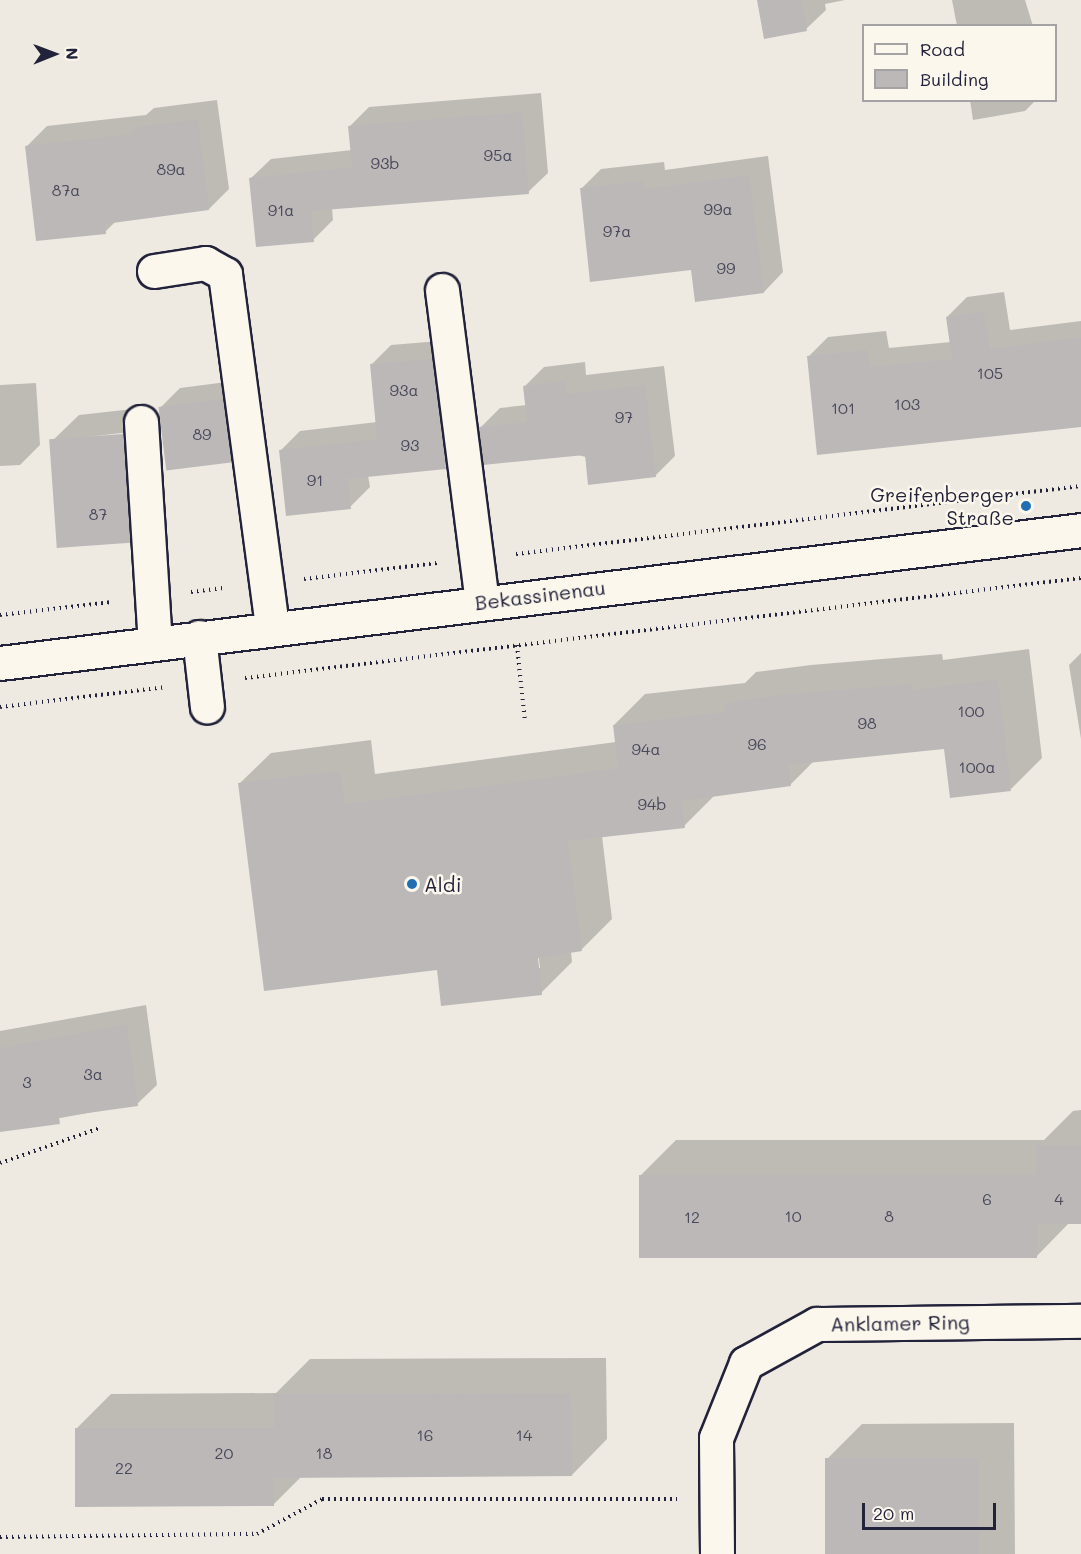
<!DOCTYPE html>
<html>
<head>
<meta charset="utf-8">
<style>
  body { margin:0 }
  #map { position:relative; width:1081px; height:1554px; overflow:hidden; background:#eeeae2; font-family:Mali,sans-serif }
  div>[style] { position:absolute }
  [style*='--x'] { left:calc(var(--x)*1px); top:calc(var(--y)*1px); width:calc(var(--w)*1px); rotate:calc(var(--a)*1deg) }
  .shadow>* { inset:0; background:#0003 }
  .building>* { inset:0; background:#bcb8b8; transform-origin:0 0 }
  .path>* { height:4px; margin-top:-2px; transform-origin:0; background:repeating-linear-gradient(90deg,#22223b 0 1.5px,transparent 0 6px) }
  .roads { filter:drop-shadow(2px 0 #22223b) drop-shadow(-2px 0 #22223b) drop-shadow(0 2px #22223b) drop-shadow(0 -2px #22223b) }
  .minor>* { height:33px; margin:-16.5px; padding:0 16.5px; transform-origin:16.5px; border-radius:16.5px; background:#fbf7ec }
  .dots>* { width:16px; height:16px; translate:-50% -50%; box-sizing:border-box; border:3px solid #fbf7ec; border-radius:50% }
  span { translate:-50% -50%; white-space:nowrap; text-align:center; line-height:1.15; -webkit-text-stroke:5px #fbf7ec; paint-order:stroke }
  .number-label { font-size:16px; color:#48485a }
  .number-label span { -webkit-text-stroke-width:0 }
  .poi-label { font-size:20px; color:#22223b }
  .right { translate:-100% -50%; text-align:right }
  .left { translate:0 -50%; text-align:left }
  .street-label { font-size:20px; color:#22223b }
  .legend { position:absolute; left:862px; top:24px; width:195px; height:78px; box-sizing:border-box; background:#fbf7ec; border:2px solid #a4a2a5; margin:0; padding:8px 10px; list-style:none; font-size:18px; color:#22223b }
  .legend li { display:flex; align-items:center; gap:12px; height:30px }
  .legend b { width:30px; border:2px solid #a4a2a5 }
  .north { position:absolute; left:24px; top:24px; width:60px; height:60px; -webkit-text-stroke:4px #fbf7ec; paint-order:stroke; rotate:89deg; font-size:16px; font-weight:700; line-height:24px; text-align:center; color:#22223b }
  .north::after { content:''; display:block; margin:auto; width:21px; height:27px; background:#22223b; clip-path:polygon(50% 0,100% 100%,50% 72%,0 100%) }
  .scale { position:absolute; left:862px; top:1503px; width:134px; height:27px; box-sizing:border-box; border:3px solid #22223b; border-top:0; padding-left:8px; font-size:18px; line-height:21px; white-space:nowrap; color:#22223b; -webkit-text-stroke:4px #fbf7ec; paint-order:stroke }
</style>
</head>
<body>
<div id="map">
  <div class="shadow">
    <i style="clip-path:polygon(758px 0,845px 0,825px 4px,826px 10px,806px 29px)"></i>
    <i style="clip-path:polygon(952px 0,1025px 0,1033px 26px,957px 26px)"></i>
    <i style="clip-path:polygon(541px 93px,548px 173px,528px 192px,332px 208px,333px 220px,313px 240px,251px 178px,271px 159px,352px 150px,349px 127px,369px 107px)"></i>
    <i style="clip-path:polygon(217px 100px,229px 189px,209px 209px,117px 220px,105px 232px,27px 146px,47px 126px,146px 115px,154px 108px)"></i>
    <i style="clip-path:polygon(970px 100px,1036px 100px,1025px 111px,973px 120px)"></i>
    <i style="clip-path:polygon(768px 156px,783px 272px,764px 292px,692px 268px,581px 189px,601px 169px,664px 162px,665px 170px)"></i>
    <i style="clip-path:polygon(1004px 292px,1010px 330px,1081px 321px,1081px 425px,808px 357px,828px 337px,886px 331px,889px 348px,951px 342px,947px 317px,967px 297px)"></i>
    <i style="clip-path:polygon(451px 340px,464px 447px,444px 467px,368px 475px,370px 487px,350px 507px,280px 451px,300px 431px,377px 422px,371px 365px,391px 345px)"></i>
    <i style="clip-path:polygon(585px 362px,586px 375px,664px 366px,675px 456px,655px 476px,480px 428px,500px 408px,527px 405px,525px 386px,544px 367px)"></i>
    <i style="clip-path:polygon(242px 380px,250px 442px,230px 462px,160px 408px,180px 388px)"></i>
    <i style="clip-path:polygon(36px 383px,40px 445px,20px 465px,0 466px,0 385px)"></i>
    <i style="clip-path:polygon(evenodd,151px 407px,158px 514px,129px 542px,50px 443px,79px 415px,151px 407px,130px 432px,131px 435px,79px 441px,79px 438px,130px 432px)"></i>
    <i style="clip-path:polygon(evenodd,1029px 649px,1042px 758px,1011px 789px,945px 747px,814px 761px,790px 785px,715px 795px,684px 826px,602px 836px,612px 919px,581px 950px,571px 952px,572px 962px,541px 993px,438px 968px,240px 783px,271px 753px,371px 740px,375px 774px,616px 742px,614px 725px,645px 694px,745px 683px,756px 672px,811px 665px,942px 654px,943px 660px,1029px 649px,538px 951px,540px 968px,537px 968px,538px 951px)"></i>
    <i style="clip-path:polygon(1081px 653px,1081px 739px,1069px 665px)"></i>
    <i style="clip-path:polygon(146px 1005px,157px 1085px,137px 1104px,0 1129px,0 1031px)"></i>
    <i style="clip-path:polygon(1081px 1110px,1081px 1222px,1070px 1222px,1036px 1257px,641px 1175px,676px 1140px,1044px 1140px,1073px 1111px)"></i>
    <i style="clip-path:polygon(606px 1358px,607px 1439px,572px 1475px,302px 1476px,273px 1505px,76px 1429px,111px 1394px,276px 1393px,310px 1359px)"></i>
    <i style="clip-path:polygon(1014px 1423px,1015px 1554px,827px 1554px,827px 1459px,862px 1424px)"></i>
  </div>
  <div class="building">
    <i style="clip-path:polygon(757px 0,801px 0,807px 31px,764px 39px)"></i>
    <i style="clip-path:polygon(522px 112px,529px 194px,311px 211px,314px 242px,256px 247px,249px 178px,352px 167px,348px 126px)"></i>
    <i style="clip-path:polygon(198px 119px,209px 210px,105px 224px,106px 234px,36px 241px,25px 146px,133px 134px,133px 127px)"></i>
    <i style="clip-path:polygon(749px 175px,764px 293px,695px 302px,691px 270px,590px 282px,580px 188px,644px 181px,645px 189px)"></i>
    <i style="clip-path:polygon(984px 311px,990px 349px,1081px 337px,1081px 427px,817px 455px,807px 356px,867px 350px,870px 367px,952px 359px,946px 317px)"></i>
    <i style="clip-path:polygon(432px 359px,446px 469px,347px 479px,351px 509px,286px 516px,279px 450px,377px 439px,370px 364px)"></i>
    <i style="clip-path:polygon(565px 381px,567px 394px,645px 385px,656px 477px,588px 485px,585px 455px,483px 465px,479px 427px,527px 422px,523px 386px)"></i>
    <i style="left:223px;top:399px;width:64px;height:65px;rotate:83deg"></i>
    <i style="left:123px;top:434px;width:109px;height:74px;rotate:86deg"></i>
    <i style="clip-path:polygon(998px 679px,1011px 791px,950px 798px,944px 749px,788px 765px,791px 786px,682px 801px,685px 828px,568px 841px,582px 951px,538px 958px,542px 995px,441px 1006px,437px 970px,264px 991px,238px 783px,340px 771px,345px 804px,538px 779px,618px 768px,613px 725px,725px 712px,724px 703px,779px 695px,912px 684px,912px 690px)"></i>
    <i style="clip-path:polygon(127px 1024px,138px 1106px,59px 1117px,60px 1124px,0 1132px,0 1048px)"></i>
    <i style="clip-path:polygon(1036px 1145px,1081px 1145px,1081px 1224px,1037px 1224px,1037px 1258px,639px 1258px,639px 1175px,1037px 1175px)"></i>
    <i style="clip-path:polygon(571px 1393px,572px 1476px,274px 1478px,274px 1506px,75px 1507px,75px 1428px,274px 1428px,273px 1394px)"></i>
    <i style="left:825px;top:1458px;width:154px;height:96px"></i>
  </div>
  <div class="path">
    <i style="--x:516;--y:554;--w:569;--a:-6.86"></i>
    <i style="--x:304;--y:579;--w:134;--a:-6.9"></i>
    <i style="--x:191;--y:592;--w:34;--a:-7"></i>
    <i style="--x:0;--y:615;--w:113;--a:-6.6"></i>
    <i style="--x:517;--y:645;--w:77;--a:84.1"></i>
    <i style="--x:245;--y:678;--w:842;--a:-6.82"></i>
    <i style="--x:0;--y:707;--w:167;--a:-6.9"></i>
    <i style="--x:0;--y:1163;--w:106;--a:-19.3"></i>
    <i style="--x:0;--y:1537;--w:257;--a:-0.7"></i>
    <i style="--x:257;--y:1534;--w:74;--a:-28.3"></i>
    <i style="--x:322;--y:1499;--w:355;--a:0"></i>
  </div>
  <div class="roads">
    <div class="minor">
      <i style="--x:154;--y:271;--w:52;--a:-8.9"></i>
      <i style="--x:205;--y:263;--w:23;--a:29"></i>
      <i style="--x:225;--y:274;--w:357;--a:82.4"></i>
      <i style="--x:442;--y:290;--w:315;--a:82.7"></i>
      <i style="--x:141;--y:422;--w:220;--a:86.4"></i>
      <i style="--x:199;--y:637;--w:70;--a:83.5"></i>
      <i style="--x:0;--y:663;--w:1089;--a:-7.01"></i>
      <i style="--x:717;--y:1554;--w:116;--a:-90.5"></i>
      <i style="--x:716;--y:1438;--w:81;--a:-68.2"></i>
      <i style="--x:746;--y:1363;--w:81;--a:-28.8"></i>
      <i style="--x:817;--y:1324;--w:264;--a:-0.7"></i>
    </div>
  </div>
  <div class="dots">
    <i style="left:1026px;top:506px;background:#1f6fb2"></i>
    <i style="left:412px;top:884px;background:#1f6fb2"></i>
  </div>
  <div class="number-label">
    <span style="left:498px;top:155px">95a</span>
    <span style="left:385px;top:163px">93b</span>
    <span style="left:171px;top:169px">89a</span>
    <span style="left:66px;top:190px">87a</span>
    <span style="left:718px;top:209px">99a</span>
    <span style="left:281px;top:210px">91a</span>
    <span style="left:617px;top:231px">97a</span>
    <span style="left:726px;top:268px">99</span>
    <span style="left:990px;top:373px">105</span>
    <span style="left:404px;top:390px">93a</span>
    <span style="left:907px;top:404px">103</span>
    <span style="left:843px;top:408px">101</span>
    <span style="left:624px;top:417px">97</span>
    <span style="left:202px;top:434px">89</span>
    <span style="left:410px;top:445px">93</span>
    <span style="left:315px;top:480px">91</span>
    <span style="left:98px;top:514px">87</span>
    <span style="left:971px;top:711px">100</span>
    <span style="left:867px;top:723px">98</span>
    <span style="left:757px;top:744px">96</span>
    <span style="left:646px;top:749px">94a</span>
    <span style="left:977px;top:767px">100a</span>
    <span style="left:652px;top:804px">94b</span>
    <span style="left:93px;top:1074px">3a</span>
    <span style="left:27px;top:1082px">3</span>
    <span style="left:987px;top:1199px">6</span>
    <span style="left:1059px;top:1199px">4</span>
    <span style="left:793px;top:1216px">10</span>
    <span style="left:889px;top:1216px">8</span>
    <span style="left:692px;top:1217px">12</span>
    <span style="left:425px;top:1435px">16</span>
    <span style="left:524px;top:1435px">14</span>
    <span style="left:224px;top:1453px">20</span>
    <span style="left:324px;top:1453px">18</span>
    <span style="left:124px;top:1468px">22</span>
  </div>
  <div class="poi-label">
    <span class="right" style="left:1014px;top:506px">Greifenberger<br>Straße</span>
    <span class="left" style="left:424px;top:884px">Aldi</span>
  </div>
  <div class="street-label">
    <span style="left:540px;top:595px;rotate:-7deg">Bekassinenau</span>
    <span style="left:900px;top:1323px;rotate:-1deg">Anklamer Ring</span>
  </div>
  <ul class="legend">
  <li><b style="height:8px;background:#fbf7ec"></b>Road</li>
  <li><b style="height:16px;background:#bcb8b8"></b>Building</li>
  </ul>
  <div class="north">N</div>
  <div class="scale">20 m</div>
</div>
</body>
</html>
